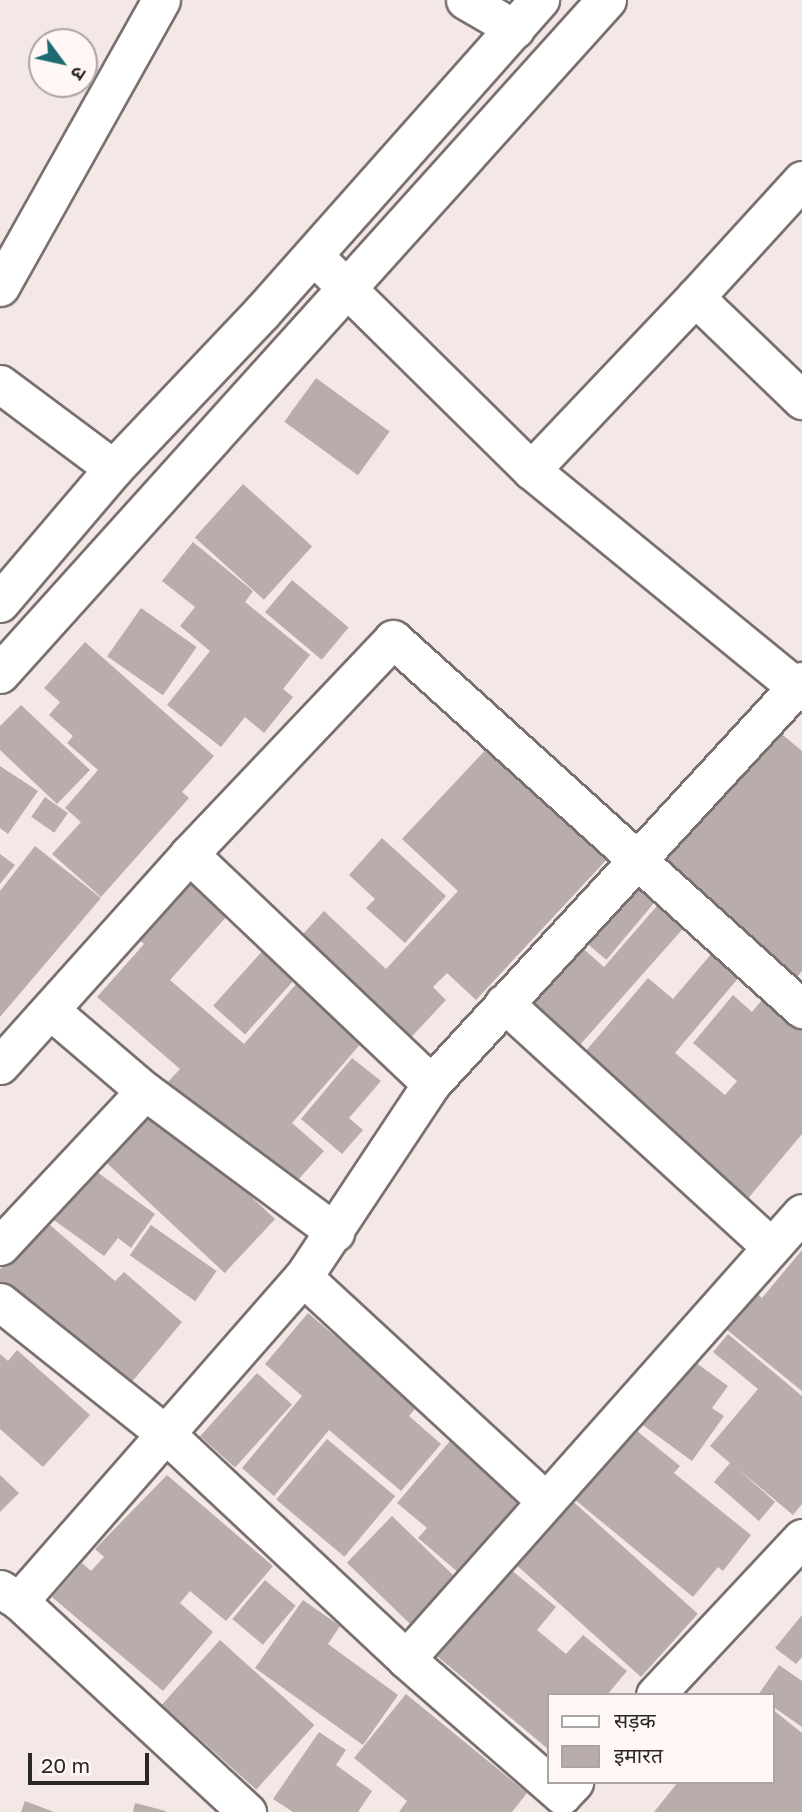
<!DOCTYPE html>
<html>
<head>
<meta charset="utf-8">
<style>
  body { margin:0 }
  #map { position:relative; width:802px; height:1812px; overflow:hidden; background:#f4e8e6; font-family:"Golos Text","Noto Sans Devanagari",sans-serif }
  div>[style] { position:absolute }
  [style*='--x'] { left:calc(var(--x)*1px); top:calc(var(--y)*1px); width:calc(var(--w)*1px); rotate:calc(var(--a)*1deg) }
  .building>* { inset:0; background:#b8adab; transform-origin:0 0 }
  .roads { filter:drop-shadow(2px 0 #7a706e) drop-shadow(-2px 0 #7a706e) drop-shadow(0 2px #7a706e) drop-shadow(0 -2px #7a706e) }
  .minor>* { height:37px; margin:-18.5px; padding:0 18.5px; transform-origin:18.5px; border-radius:18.5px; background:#fff }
  .tertiary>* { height:38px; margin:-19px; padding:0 19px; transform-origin:19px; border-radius:19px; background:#fff }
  span { translate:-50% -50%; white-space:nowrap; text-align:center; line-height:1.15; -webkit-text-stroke:7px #fef7f6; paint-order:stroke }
  .legend { position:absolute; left:547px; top:1693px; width:228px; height:91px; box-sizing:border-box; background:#fef7f6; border:2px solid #aaa4a3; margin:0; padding:9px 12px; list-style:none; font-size:21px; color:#2b2726 }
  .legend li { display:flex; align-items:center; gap:14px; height:35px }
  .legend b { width:35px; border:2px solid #aaa4a3 }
  .north { position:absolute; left:28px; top:28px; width:70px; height:70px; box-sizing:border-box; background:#fef7f6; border:2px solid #aaa4a3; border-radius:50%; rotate:123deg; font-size:19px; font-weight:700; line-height:28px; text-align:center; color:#2b2726 }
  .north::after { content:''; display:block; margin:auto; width:24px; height:32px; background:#1e6a70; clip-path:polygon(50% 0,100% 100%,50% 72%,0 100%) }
  .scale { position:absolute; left:28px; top:1753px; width:121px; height:32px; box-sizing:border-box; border:4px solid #2b2726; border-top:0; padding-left:9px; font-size:21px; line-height:24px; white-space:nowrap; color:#2b2726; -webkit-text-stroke:5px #fef7f6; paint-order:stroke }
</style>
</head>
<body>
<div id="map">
  <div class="building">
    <i style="left:316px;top:378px;width:91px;height:54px;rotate:36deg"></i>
    <i style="left:243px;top:484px;width:93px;height:72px;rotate:42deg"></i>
    <i style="clip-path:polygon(193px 542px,253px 591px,245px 602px,310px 655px,283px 689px,293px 697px,264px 733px,245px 717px,221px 747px,167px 705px,210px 651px,180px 626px,195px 607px,162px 581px)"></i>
    <i style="left:292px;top:580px;width:74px;height:42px;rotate:40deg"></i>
    <i style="left:141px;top:608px;width:68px;height:59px;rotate:35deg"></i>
    <i style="clip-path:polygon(85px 642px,214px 756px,182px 792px,189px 798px,101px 897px,52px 854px,81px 822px,65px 808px,98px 770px,67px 743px,73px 736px,49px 715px,60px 702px,44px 688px)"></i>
    <i style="clip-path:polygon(21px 705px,90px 770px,57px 804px,0 750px,0 726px)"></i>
    <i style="clip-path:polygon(772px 726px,802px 751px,802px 971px,797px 977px,658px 863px)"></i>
    <i style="clip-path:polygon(491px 744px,610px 856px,476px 1000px,447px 973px,433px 987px,446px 1000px,401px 1048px,292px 946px,324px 911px,386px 969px,458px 891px,402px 839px)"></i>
    <i style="clip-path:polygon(0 766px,38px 791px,8px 834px,0 828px)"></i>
    <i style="left:45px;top:797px;width:28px;height:24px;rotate:35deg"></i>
    <i style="clip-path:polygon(382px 838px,446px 896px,405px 943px,366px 908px,375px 899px,349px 875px)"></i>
    <i style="clip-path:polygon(35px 846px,101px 898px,0 1017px,0 891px)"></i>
    <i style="clip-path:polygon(0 854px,15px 865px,0 884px)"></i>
    <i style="clip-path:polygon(193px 870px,235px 907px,170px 980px,244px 1044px,298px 982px,364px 1040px,292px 1123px,324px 1151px,287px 1192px,165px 1085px,180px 1069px,97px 997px,144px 944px,135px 936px)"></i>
    <i style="left:631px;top:876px;width:35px;height:80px;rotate:40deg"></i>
    <i style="clip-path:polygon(662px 900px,688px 923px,571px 1055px,521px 1011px,579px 945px,604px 967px)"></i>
    <i style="left:266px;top:947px;width:43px;height:79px;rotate:42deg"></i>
    <i style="clip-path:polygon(712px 953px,740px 976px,675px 1053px,725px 1095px,737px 1081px,693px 1043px,733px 995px,752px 1012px,766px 995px,802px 1026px,802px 1134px,746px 1201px,579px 1059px,648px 978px,673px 999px)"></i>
    <i style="clip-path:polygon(352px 1058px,381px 1081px,349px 1118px,363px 1130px,342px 1154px,301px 1119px)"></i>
    <i style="left:153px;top:1105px;width:167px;height:74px;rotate:43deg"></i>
    <i style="clip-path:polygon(86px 1164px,155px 1214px,131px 1248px,118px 1238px,104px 1256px,44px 1213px)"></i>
    <i style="clip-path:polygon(43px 1219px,115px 1281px,124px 1272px,182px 1322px,121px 1395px,0 1291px,0 1269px)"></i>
    <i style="left:151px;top:1225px;width:80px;height:37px;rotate:35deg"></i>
    <i style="clip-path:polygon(802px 1250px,802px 1391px,721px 1325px,751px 1289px,762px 1298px)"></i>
    <i style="clip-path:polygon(308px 1313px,417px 1406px,409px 1416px,441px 1444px,401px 1491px,329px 1430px,274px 1496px,242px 1468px,302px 1396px,265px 1364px)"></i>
    <i style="clip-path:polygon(728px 1334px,802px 1396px,802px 1504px,793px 1515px,737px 1468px,775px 1502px,759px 1521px,714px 1482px,730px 1463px,710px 1446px,758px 1389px,713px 1352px)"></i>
    <i style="clip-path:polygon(17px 1350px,90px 1415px,43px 1467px,0 1429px,0 1354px,8px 1361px)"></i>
    <i style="clip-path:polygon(688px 1357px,728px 1386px,712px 1408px,724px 1416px,692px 1461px,640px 1423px)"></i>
    <i style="left:257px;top:1373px;width:47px;height:85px;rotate:42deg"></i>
    <i style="clip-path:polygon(626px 1422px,680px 1466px,674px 1473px,751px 1535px,723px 1571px,718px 1567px,693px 1597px,568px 1494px)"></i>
    <i style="clip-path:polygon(456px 1434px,526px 1495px,459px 1573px,418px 1538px,427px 1528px,397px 1503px)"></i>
    <i style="left:327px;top:1439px;width:89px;height:79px;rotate:40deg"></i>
    <i style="clip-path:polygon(0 1475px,19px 1493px,0 1512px)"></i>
    <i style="clip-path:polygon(167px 1475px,273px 1566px,226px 1621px,190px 1591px,180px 1603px,213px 1632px,163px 1691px,52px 1597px,82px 1563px,91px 1571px,104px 1557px,95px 1549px)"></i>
    <i style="left:567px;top:1496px;width:176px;height:85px;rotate:42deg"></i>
    <i style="left:392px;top:1516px;width:88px;height:65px;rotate:44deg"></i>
    <i style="clip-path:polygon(504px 1564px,556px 1607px,537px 1630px,566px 1654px,583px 1635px,627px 1671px,607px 1695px,548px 1695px,548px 1749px,431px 1651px)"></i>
    <i style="left:265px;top:1580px;width:40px;height:51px;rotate:40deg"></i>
    <i style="clip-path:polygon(303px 1600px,340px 1626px,328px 1644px,398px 1695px,363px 1745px,255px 1668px)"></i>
    <i style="clip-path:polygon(802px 1615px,802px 1657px,796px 1664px,775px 1648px)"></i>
    <i style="left:220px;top:1640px;width:127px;height:87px;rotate:42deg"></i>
    <i style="clip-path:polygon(779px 1665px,802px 1681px,802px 1727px,772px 1706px,772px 1695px,758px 1695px)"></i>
    <i style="clip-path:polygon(406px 1694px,527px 1793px,512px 1812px,399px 1812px,407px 1801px,354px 1758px)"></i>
    <i style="clip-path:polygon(772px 1709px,802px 1733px,802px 1812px,654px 1812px,678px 1782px,772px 1782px)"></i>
    <i style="clip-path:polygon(319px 1732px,346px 1750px,336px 1765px,372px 1791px,358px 1812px,293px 1812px,273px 1799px)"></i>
    <i style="clip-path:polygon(25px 1801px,54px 1812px,21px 1812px)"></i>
    <i style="clip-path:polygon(135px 1803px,166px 1811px,166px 1812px,133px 1812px)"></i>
  </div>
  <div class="roads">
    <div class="minor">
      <i style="--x:465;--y:0;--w:58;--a:30.1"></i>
      <i style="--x:802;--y:180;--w:159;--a:132.4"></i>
      <i style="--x:695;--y:297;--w:149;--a:43.9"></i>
      <i style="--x:314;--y:256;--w:305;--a:44.6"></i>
      <i style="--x:531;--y:470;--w:350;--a:39.3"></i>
      <i style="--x:0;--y:287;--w:329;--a:-60.7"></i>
      <i style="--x:0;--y:384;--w:142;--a:36.7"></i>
      <i style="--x:531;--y:470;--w:238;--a:-46.5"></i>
      <i style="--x:189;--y:854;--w:334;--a:43.5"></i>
      <i style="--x:504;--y:1003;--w:360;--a:42.4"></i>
      <i style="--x:50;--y:1010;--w:125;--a:40.5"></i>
      <i style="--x:145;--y:1091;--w:237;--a:36.6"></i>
      <i style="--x:0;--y:1065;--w:283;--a:-48.1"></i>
      <i style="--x:189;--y:854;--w:296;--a:-46.5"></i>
      <i style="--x:393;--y:639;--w:552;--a:42.13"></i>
      <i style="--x:0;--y:1246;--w:212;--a:-46.9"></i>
      <i style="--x:303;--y:1277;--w:328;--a:42.7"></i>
      <i style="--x:0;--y:1302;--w:215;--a:38.6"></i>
      <i style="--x:168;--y:1436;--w:326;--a:43.1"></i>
      <i style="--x:406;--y:1659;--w:207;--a:41.1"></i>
      <i style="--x:562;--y:1795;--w:18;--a:-47"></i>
      <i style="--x:0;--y:1589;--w:22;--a:32"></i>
      <i style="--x:19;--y:1601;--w:311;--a:42.8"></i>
      <i style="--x:19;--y:1601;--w:431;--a:-48.8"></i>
      <i style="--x:303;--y:1277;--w:232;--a:-56.4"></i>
      <i style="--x:431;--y:1084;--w:548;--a:-47.37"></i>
      <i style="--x:406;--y:1659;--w:596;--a:-48.4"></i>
      <i style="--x:655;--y:1695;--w:215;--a:-46.9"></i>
    </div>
    <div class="tertiary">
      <i style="--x:0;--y:603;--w:176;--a:-49.6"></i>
      <i style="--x:114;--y:469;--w:215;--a:-46.5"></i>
      <i style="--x:262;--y:313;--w:419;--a:-48.4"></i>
      <i style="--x:0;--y:674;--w:907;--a:-47.99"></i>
    </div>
  </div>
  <ul class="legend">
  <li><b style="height:9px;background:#fff"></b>सड़क</li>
  <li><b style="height:19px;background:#b8adab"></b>इमारत</li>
  </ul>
  <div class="north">उ</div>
  <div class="scale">20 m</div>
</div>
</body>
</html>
